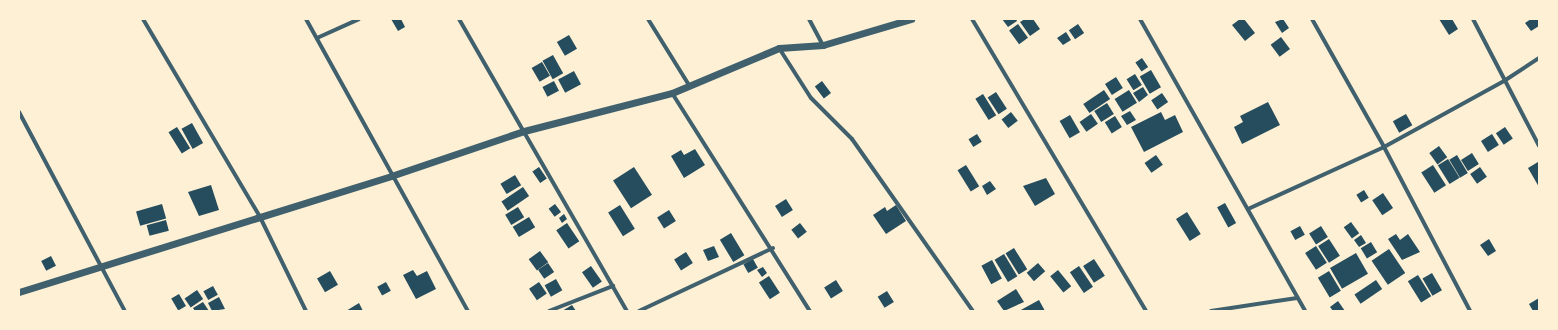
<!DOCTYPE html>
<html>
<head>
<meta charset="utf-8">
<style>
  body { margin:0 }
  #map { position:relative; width:1558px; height:330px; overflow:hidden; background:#fdf0d5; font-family:"Noto Serif",serif }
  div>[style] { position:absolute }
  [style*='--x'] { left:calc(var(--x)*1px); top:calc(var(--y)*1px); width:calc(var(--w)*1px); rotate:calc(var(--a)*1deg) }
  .building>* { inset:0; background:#264d5e; transform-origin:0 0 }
  .minor>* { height:4px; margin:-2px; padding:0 2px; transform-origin:2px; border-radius:2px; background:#3f606c }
  .tertiary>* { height:7px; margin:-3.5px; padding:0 3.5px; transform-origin:3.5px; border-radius:3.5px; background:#3f606c }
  span { translate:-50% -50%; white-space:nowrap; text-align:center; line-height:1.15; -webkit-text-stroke:4px #fdf0d5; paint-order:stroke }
  .frame { position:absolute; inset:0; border:20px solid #fdf0d5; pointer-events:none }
</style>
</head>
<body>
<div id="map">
  <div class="building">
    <i style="clip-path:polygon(391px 19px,401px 19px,405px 27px,398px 31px)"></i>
    <i style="clip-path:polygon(1002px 19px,1016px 19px,1017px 21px,1008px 27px)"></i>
    <i style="clip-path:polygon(1025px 19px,1033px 19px,1040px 29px,1030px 36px,1020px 22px)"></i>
    <i style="clip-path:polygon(1240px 19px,1244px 19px,1255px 33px,1245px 41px,1232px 25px)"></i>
    <i style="clip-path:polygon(1283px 19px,1289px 28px,1282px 33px,1275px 22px)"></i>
    <i style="clip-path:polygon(1439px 19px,1452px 19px,1458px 29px,1449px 35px)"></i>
    <i style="clip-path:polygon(1531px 19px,1539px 19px,1539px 26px,1531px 31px,1525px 23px)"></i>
    <i style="left:1018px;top:24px;width:17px;height:11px;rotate:54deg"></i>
    <i style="left:1078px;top:24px;width:11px;height:11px;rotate:56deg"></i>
    <i style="clip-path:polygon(1066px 32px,1071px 40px,1063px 45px,1057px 38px)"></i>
    <i style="left:569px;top:35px;width:16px;height:14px;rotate:60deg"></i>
    <i style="left:1281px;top:37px;width:15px;height:13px;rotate:53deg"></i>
    <i style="left:553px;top:55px;width:21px;height:12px;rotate:61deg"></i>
    <i style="left:1142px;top:58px;width:11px;height:8px;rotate:56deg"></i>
    <i style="left:542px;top:62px;width:16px;height:12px;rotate:60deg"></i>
    <i style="left:1151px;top:70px;width:20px;height:13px;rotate:60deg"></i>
    <i style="left:574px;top:71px;width:15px;height:18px;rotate:62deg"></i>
    <i style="left:1135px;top:74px;width:13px;height:10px;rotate:58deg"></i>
    <i style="left:1116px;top:77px;width:13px;height:13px;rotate:58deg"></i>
    <i style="left:554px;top:81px;width:11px;height:13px;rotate:63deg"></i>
    <i style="left:822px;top:81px;width:15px;height:9px;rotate:53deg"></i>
    <i style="clip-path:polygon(1143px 87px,1148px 95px,1139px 102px,1133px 93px)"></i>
    <i style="left:1104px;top:90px;width:11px;height:25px;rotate:56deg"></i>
    <i style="left:1129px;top:90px;width:15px;height:17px;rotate:58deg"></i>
    <i style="left:996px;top:92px;width:20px;height:10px;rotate:57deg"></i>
    <i style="left:1162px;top:93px;width:11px;height:13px;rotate:56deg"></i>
    <i style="left:983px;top:94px;width:25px;height:9px;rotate:58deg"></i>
    <i style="clip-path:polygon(1268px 102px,1280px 125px,1242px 144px,1234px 127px,1243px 122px,1240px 116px)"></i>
    <i style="left:1107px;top:103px;width:13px;height:15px;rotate:58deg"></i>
    <i style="clip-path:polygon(1130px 111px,1136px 120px,1127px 125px,1121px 116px)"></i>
    <i style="left:1011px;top:112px;width:11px;height:12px;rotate:52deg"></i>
    <i style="clip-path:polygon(1161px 112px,1165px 120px,1175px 115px,1183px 132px,1144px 152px,1131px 127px)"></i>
    <i style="left:1091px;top:114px;width:12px;height:14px;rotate:55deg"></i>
    <i style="left:1406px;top:114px;width:13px;height:15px;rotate:61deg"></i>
    <i style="left:1070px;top:115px;width:20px;height:12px;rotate:60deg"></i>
    <i style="left:1115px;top:116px;width:13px;height:12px;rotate:58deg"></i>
    <i style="left:192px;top:123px;width:23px;height:12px;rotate:61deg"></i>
    <i style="left:177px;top:127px;width:25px;height:10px;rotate:58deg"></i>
    <i style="left:1505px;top:127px;width:14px;height:11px;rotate:56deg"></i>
    <i style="left:977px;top:134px;width:9px;height:10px;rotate:58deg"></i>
    <i style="left:1492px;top:134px;width:13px;height:13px;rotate:58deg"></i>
    <i style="left:1439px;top:146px;width:14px;height:12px;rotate:54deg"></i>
    <i style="clip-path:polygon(695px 149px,705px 165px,684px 178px,671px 156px,681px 150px,684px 155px)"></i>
    <i style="left:1472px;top:153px;width:13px;height:13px;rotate:58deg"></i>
    <i style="left:1156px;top:155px;width:12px;height:14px;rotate:55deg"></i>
    <i style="left:1457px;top:155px;width:21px;height:9px;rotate:59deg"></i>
    <i style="left:1448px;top:159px;width:22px;height:12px;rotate:58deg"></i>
    <i style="clip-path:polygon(1538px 162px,1539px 163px,1539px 187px,1528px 168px)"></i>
    <i style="left:966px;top:165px;width:25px;height:10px;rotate:58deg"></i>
    <i style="left:1433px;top:165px;width:24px;height:14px;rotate:57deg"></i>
    <i style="left:539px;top:167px;width:14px;height:8px;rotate:56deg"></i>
    <i style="left:634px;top:167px;width:33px;height:25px;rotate:57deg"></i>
    <i style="left:1480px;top:167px;width:12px;height:12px;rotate:55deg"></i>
    <i style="left:515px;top:175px;width:12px;height:17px;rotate:59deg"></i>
    <i style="clip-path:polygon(1046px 178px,1055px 194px,1035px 206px,1023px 186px)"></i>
    <i style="clip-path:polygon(990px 181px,996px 189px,987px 195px,982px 186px)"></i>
    <i style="clip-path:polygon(211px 185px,219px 210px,199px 216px,188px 192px)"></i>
    <i style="left:523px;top:187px;width:11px;height:26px;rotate:56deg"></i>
    <i style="left:1364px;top:190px;width:9px;height:9px;rotate:58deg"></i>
    <i style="left:1383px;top:193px;width:18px;height:13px;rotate:56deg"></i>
    <i style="left:786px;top:199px;width:13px;height:13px;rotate:58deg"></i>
    <i style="left:1225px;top:203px;width:23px;height:9px;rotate:61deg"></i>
    <i style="left:162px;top:204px;width:15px;height:27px;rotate:74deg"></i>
    <i style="left:555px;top:204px;width:10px;height:8px;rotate:53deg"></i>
    <i style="left:620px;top:205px;width:28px;height:14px;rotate:58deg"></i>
    <i style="clip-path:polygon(896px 205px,906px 221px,886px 234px,873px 215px,885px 207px,887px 211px)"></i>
    <i style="left:518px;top:207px;width:12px;height:15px;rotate:59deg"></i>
    <i style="left:669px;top:210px;width:13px;height:14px;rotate:58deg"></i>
    <i style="left:1187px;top:212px;width:26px;height:13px;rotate:58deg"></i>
    <i style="clip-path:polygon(564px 214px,567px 219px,562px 223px,559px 218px)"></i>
    <i style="left:529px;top:217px;width:12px;height:19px;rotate:59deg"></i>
    <i style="left:166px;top:220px;width:11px;height:20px;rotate:75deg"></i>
    <i style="left:1351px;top:222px;width:14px;height:9px;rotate:54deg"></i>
    <i style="left:567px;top:223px;width:22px;height:13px;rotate:56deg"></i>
    <i style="left:800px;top:223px;width:11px;height:11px;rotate:52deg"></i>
    <i style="left:1300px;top:226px;width:10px;height:11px;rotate:61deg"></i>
    <i style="left:1321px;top:226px;width:13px;height:14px;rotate:58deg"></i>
    <i style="left:731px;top:233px;width:26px;height:13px;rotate:59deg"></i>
    <i style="clip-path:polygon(1396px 234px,1400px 240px,1408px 234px,1420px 252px,1402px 260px,1388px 239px)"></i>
    <i style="clip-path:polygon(1361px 235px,1366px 243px,1359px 247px,1354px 240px)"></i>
    <i style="left:1329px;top:239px;width:20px;height:13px;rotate:57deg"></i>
    <i style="clip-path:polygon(1489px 239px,1496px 251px,1488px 256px,1480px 245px)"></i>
    <i style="left:1371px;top:242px;width:12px;height:12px;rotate:59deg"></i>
    <i style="clip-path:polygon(714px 246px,719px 257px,708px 261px,703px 250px)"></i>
    <i style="left:1316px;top:246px;width:20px;height:13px;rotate:57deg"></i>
    <i style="left:1014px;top:248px;width:25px;height:10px;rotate:58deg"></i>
    <i style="left:1389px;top:249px;width:29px;height:21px;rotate:56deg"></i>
    <i style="left:540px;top:251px;width:14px;height:14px;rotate:54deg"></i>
    <i style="left:686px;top:252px;width:13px;height:14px;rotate:58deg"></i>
    <i style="left:1356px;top:253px;width:24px;height:30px;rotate:60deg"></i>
    <i style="left:1004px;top:254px;width:26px;height:11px;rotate:59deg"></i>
    <i style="left:51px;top:256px;width:11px;height:11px;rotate:63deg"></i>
    <i style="left:753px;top:259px;width:10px;height:11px;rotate:61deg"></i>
    <i style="left:1094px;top:259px;width:20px;height:13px;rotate:57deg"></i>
    <i style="left:992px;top:260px;width:21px;height:12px;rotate:62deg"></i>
    <i style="left:548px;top:263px;width:11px;height:12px;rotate:56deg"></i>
    <i style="left:1038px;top:263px;width:11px;height:15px;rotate:49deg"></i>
    <i style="left:591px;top:266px;width:19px;height:11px;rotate:55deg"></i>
    <i style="left:1079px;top:266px;width:25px;height:11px;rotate:56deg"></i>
    <i style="clip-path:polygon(763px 267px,767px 273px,762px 277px,757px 270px)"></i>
    <i style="clip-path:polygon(413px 270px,417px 276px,427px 271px,436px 289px,416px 299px,403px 275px)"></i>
    <i style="left:1058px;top:270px;width:21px;height:10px;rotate:51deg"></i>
    <i style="left:330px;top:271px;width:16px;height:15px;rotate:60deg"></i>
    <i style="left:1329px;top:271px;width:23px;height:13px;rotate:59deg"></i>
    <i style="left:1432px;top:273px;width:20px;height:11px;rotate:60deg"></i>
    <i style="left:1418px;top:275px;width:25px;height:12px;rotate:58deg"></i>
    <i style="left:769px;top:276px;width:20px;height:12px;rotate:57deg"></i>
    <i style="left:556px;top:279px;width:13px;height:13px;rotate:61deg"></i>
    <i style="left:836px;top:280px;width:13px;height:14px;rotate:58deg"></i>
    <i style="left:1376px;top:280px;width:11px;height:26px;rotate:56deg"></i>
    <i style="left:386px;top:282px;width:10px;height:10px;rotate:61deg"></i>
    <i style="left:539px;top:282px;width:14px;height:12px;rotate:56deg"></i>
    <i style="left:213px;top:286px;width:10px;height:11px;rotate:61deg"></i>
    <i style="clip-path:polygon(1016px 289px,1024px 302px,1004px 311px,997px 301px)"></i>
    <i style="left:197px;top:290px;width:11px;height:15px;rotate:56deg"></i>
    <i style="left:887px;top:291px;width:13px;height:11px;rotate:58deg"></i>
    <i style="left:179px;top:294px;width:14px;height:9px;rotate:60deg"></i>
    <i style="clip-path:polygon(219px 297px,225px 309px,212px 311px,208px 303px)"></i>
    <i style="clip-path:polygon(1539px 298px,1539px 311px,1533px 311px,1529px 304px)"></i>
    <i style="clip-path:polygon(1039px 300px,1045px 311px,1019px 311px)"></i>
    <i style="clip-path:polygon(1338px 301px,1345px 311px,1333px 311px,1330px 307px)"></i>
    <i style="clip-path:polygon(203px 302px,209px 311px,195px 311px,193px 308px)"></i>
    <i style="clip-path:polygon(359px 303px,363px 311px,346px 311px)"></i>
    <i style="clip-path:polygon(572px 305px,576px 311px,562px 311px)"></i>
  </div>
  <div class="minor">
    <i style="--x:143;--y:19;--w:230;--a:59.4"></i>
    <i style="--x:260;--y:217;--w:105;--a:63.9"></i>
    <i style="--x:306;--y:19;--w:334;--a:61"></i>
    <i style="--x:459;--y:19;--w:337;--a:60.1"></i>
    <i style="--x:648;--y:19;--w:78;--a:58.2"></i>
    <i style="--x:809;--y:19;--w:30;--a:62"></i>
    <i style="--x:972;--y:19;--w:340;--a:59.2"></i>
    <i style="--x:1140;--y:19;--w:335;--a:60.5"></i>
    <i style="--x:1312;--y:19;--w:147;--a:60.6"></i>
    <i style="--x:1384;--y:147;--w:185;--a:62.3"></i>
    <i style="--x:1473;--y:19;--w:143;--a:62.5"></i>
    <i style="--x:317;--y:38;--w:46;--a:-24.3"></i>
    <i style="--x:779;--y:48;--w:59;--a:57.4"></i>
    <i style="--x:811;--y:98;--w:58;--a:45"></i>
    <i style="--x:852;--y:139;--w:210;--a:54.9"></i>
    <i style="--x:672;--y:93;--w:258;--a:57.7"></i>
    <i style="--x:19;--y:112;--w:225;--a:62"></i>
    <i style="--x:1248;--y:209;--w:149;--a:-24.5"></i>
    <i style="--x:1384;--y:147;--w:137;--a:-28.8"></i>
    <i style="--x:1504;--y:81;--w:42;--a:-33.3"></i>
    <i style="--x:549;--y:311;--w:69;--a:-21.3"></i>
    <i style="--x:639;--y:311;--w:148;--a:-25.2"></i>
    <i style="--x:1211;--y:311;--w:87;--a:-8.6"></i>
  </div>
  <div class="tertiary">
    <i style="--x:19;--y:292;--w:390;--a:-17.3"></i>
    <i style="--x:391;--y:176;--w:140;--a:-18.7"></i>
    <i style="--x:524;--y:131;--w:153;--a:-14.4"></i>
    <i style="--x:672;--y:93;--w:116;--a:-22.8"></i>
    <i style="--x:779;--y:48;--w:44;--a:-3.9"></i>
    <i style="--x:823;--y:45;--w:92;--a:-16.5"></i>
  </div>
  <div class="frame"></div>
</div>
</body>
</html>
